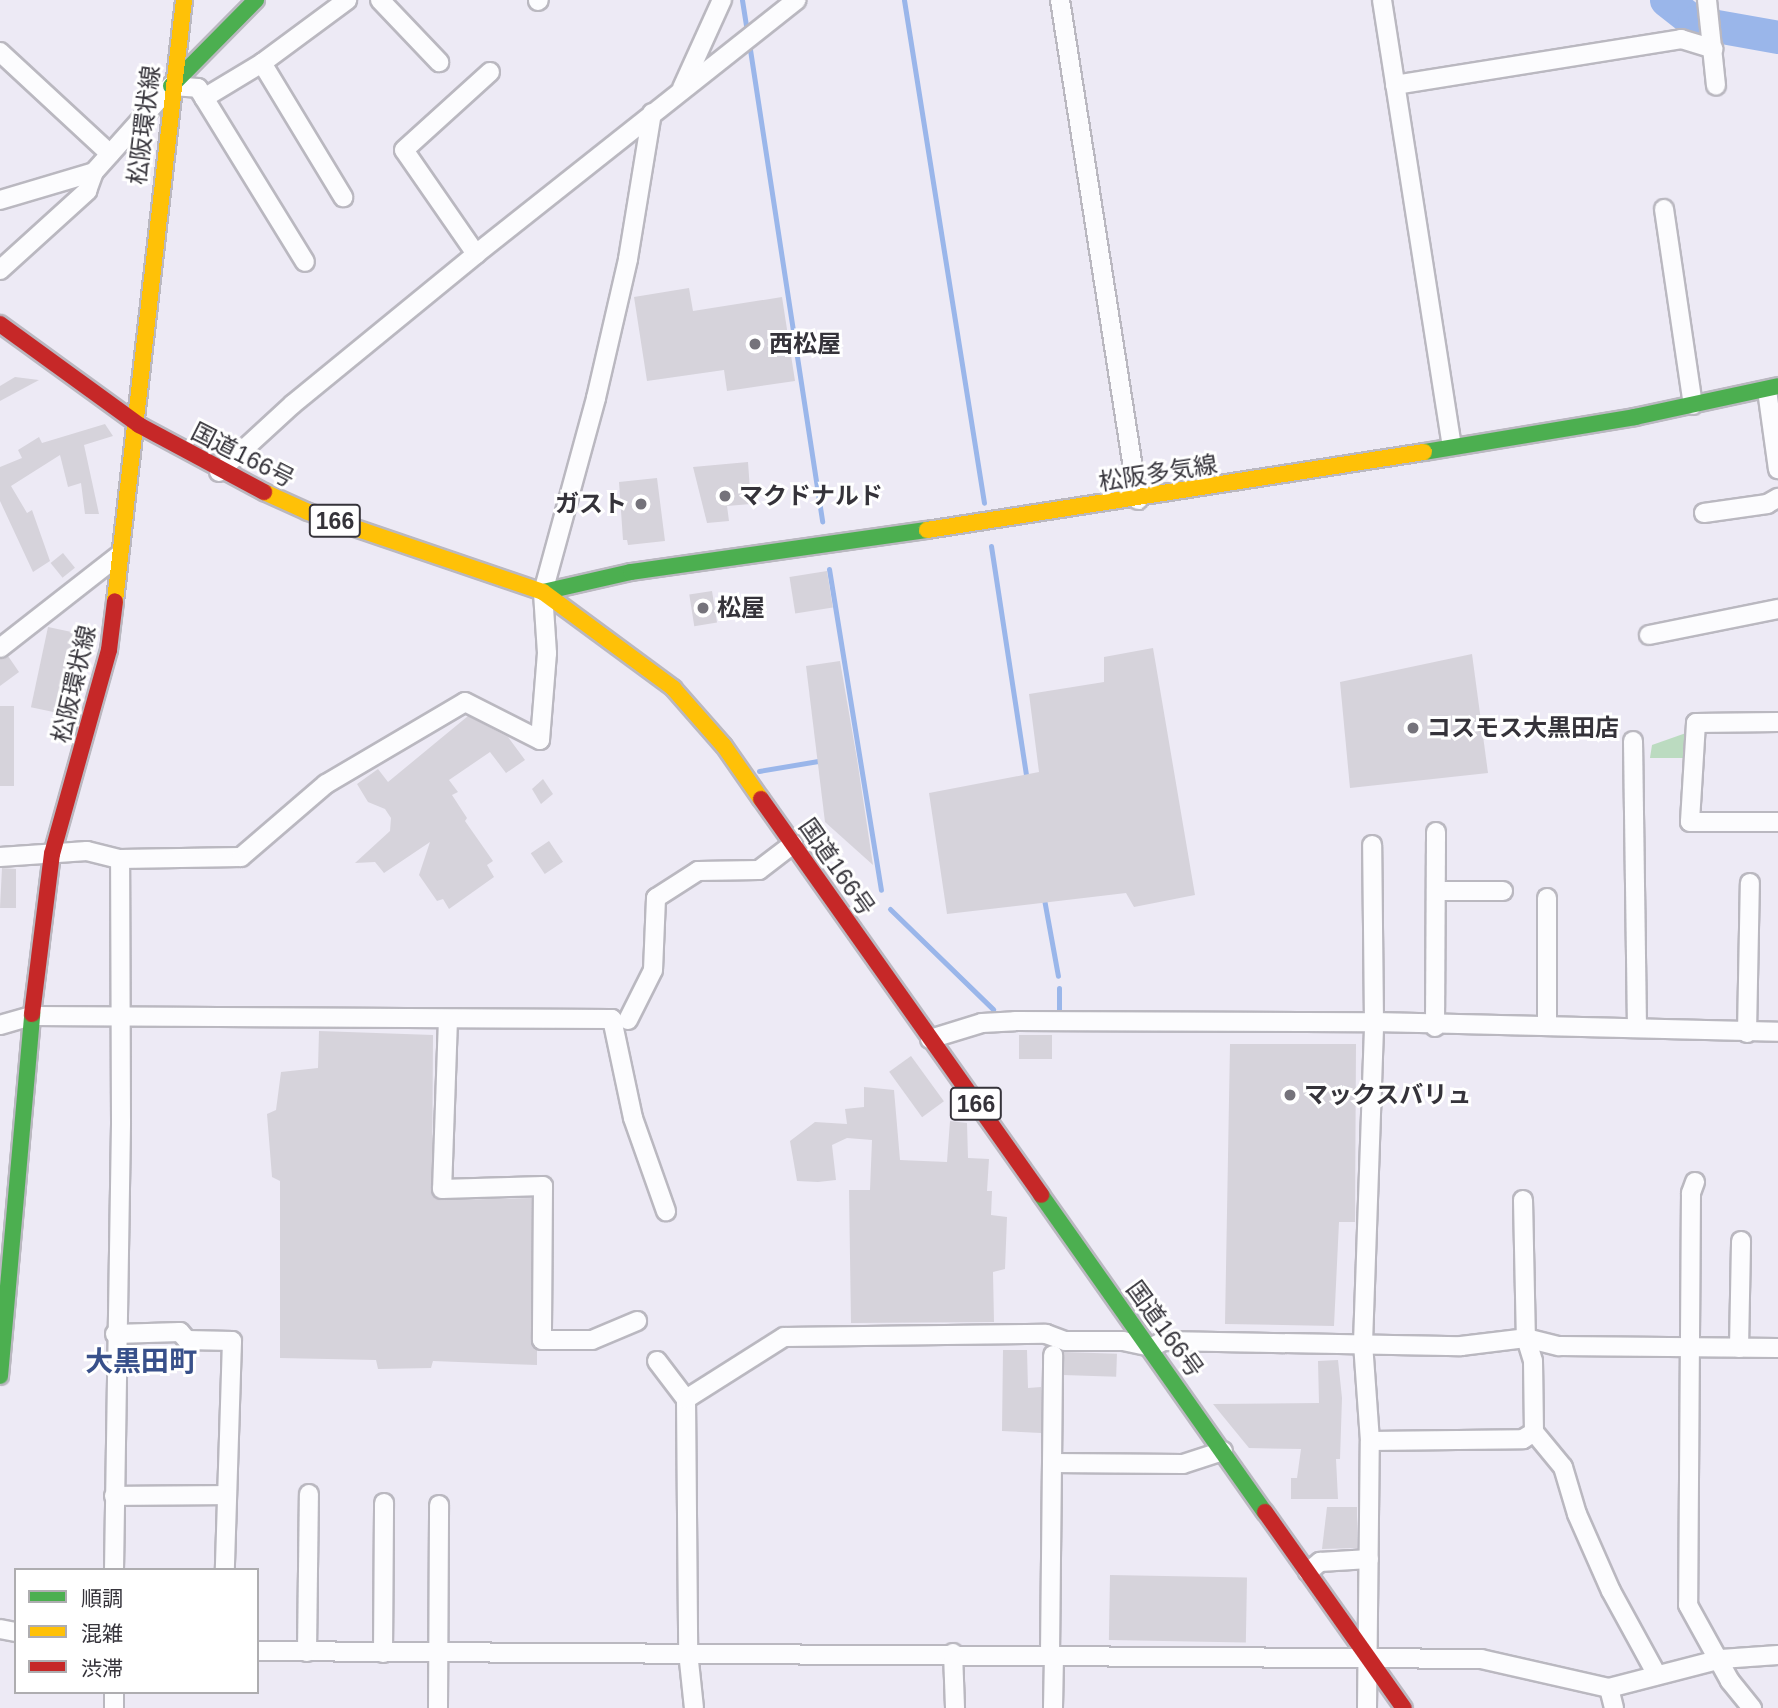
<!DOCTYPE html>
<html>
<head>
<meta charset="utf-8">
<style>
  body { margin:0 }
  #map { position:relative; width:1778px; height:1708px; overflow:hidden; background:#edeaf5; font-family:Helvetica,"Noto Sans JP",sans-serif }
  div>[style] { position:absolute }
  [style*='--x'] { left:calc(var(--x)*1px); top:calc(var(--y)*1px); width:calc(var(--w)*1px); rotate:calc(var(--a)*1deg) }
  .green>* { inset:0; background:#bbdbc0 }
  .stream>* { height:5px; margin:-2.5px; padding:0 2.5px; transform-origin:2.5px; border-radius:2.5px; background:#9ab6ea }
  .river>* { height:33px; margin:-16.5px; padding:0 16.5px; transform-origin:16.5px; border-radius:16.5px; background:#9ab6ea }
  .building>* { inset:0; background:#d6d3db; transform-origin:0 0 }
  .roads { filter:drop-shadow(2px 0 #bab8c0) drop-shadow(-2px 0 #bab8c0) drop-shadow(0 2px #bab8c0) drop-shadow(0 -2px #bab8c0) }
  .street>* { height:18px; margin:-9px; padding:0 9px; transform-origin:9px; border-radius:9px; background:#fcfcfe }
  .fast>* { height:16px; margin:-8px; padding:0 8px; transform-origin:8px; border-radius:8px; background:#4caf50 }
  .slow>* { height:16px; margin:-8px; padding:0 8px; transform-origin:8px; border-radius:8px; background:#ffc107 }
  .jam>* { height:16px; margin:-8px; padding:0 8px; transform-origin:8px; border-radius:8px; background:#c62828 }
  .dots>* { width:19px; height:19px; translate:-50% -50%; box-sizing:border-box; border:4px solid #fff; border-radius:50% }
  span { translate:-50% -50%; white-space:nowrap; text-align:center; line-height:1.15; -webkit-text-stroke:6px #fff; paint-order:stroke }
  .shield-label span { padding:2px 5px; background:#fff; border:2px solid; border-radius:5px; -webkit-text-stroke-width:0 }
  .shield-label { font-size:23px; color:#35333a; font-weight:700 }
  .street-label { font-size:24px; color:#35333a }
  .poi-label { font-size:24px; color:#35333a; font-weight:700 }
  .left { translate:0 -50%; text-align:left }
  .right { translate:-100% -50%; text-align:right }
  .quarter-label { font-size:28px; color:#38508a; font-weight:700 }
  .legend { position:absolute; left:14px; top:1568px; width:245px; height:126px; box-sizing:border-box; background:#fff; border:2px solid #aeadb0; margin:0; padding:9px 12px; list-style:none; font-size:21px; color:#35333a }
  .legend li { display:flex; align-items:center; gap:14px; height:35px }
  .legend b { width:35px; border:2px solid #aeadb0 }
</style>
</head>
<body>
<div id="map">
  <div class="green">
    <i style="clip-path:polygon(1686px 733px,1685px 758px,1650px 758px,1652px 745px)"></i>
  </div>
  <div class="stream">
    <i style="--x:742;--y:0;--w:33;--a:81"></i>
    <i style="--x:904;--y:0;--w:509;--a:80.96"></i>
    <i style="--x:749;--y:43;--w:484;--a:81.3"></i>
    <i style="--x:991;--y:546;--w:239;--a:81.3"></i>
    <i style="--x:829;--y:569;--w:325;--a:80.8"></i>
    <i style="--x:759;--y:771;--w:66;--a:-9.6"></i>
    <i style="--x:1044;--y:899;--w:78;--a:79.7"></i>
    <i style="--x:890;--y:909;--w:144;--a:44.2"></i>
    <i style="--x:1059;--y:988;--w:27;--a:90"></i>
  </div>
  <div class="river">
    <i style="--x:1666;--y:0;--w:36;--a:38"></i>
    <i style="--x:1694;--y:22;--w:85;--a:10.1"></i>
  </div>
  <div class="building">
    <i style="clip-path:polygon(689px 288px,693px 311px,782px 297px,795px 381px,727px 391px,724px 370px,647px 381px,634px 297px)"></i>
    <i style="clip-path:polygon(15px 377px,39px 380px,0 401px,0 386px)"></i>
    <i style="clip-path:polygon(105px 424px,113px 436px,84px 445px,99px 514px,85px 514px,81px 483px,68px 487px,60px 455px,11px 486px,27px 513px,32px 510px,50px 561px,33px 572px,0 501px,0 467px,22px 458px,18px 450px,39px 437px,42px 443px)"></i>
    <i style="clip-path:polygon(748px 462px,751px 504px,727px 506px,729px 521px,707px 523px,693px 467px)"></i>
    <i style="clip-path:polygon(657px 478px,665px 541px,628px 545px,627px 540px,623px 540px,619px 482px)"></i>
    <i style="left:63px;top:553px;width:19px;height:16px;rotate:51deg"></i>
    <i style="left:827px;top:571px;width:37px;height:38px;rotate:81deg"></i>
    <i style="left:712px;top:591px;width:32px;height:23px;rotate:81deg"></i>
    <i style="left:48px;top:627px;width:29px;height:82px;rotate:12deg"></i>
    <i style="clip-path:polygon(1153px 648px,1195px 895px,1134px 907px,1126px 893px,947px 914px,929px 793px,1039px 772px,1029px 694px,1104px 682px,1104px 657px)"></i>
    <i style="clip-path:polygon(1472px 654px,1488px 773px,1350px 788px,1340px 682px)"></i>
    <i style="clip-path:polygon(8px 656px,19px 672px,0 686px,0 659px)"></i>
    <i style="clip-path:polygon(840px 661px,857px 759px,873px 865px,825px 822px,806px 666px)"></i>
    <i style="left:0;top:706px;width:14px;height:80px"></i>
    <i style="clip-path:polygon(468px 716px,508px 737px,525px 760px,506px 773px,490px 752px,449px 780px,458px 792px,452px 795px,467px 818px,465px 821px,493px 861px,487px 865px,494px 877px,449px 909px,443px 899px,437px 901px,419px 875px,430px 842px,384px 873px,375px 862px,355px 863px,390px 831px,391px 818px,385px 809px,368px 802px,357px 784px,378px 769px,388px 782px)"></i>
    <i style="clip-path:polygon(543px 779px,553px 794px,541px 804px,532px 789px)"></i>
    <i style="left:549px;top:841px;width:25px;height:22px;rotate:56deg"></i>
    <i style="clip-path:polygon(2px 868px,16px 869px,16px 908px,0 908px)"></i>
    <i style="clip-path:polygon(319px 1031px,433px 1035px,432px 1194px,442px 1200px,532px 1198px,531px 1340px,537px 1350px,537px 1365px,433px 1361px,431px 1368px,378px 1369px,376px 1360px,280px 1358px,280px 1181px,272px 1177px,267px 1114px,276px 1110px,281px 1072px,318px 1068px)"></i>
    <i style="left:1019px;top:1035px;width:33px;height:24px"></i>
    <i style="clip-path:polygon(1230px 1044px,1356px 1044px,1355px 1222px,1339px 1222px,1334px 1326px,1225px 1324px)"></i>
    <i style="left:911px;top:1056px;width:56px;height:27px;rotate:54deg"></i>
    <i style="clip-path:polygon(864px 1087px,894px 1090px,900px 1160px,947px 1162px,950px 1121px,967px 1123px,968px 1158px,989px 1159px,987px 1191px,992px 1191px,991px 1215px,1007px 1217px,1005px 1269px,993px 1272px,994px 1322px,851px 1323px,849px 1190px,870px 1190px,872px 1140px,847px 1138px,832px 1145px,836px 1180px,818px 1182px,797px 1181px,790px 1141px,815px 1122px,847px 1124px,845px 1109px,864px 1107px)"></i>
    <i style="clip-path:polygon(1003px 1350px,1027px 1350px,1028px 1388px,1041px 1387px,1041px 1433px,1002px 1431px)"></i>
    <i style="left:1064px;top:1352px;width:53px;height:23px;rotate:2deg"></i>
    <i style="clip-path:polygon(1338px 1360px,1342px 1398px,1340px 1459px,1336px 1459px,1338px 1499px,1291px 1499px,1291px 1478px,1297px 1478px,1301px 1449px,1249px 1448px,1213px 1404px,1319px 1403px,1318px 1361px)"></i>
    <i style="clip-path:polygon(1327px 1507px,1357px 1507px,1357px 1548px,1322px 1549px)"></i>
    <i style="left:1110px;top:1575px;width:137px;height:65px;rotate:1deg"></i>
  </div>
  <div class="roads">
    <div class="street">
      <i style="--x:380;--y:0;--w:86;--a:46.4"></i>
      <i style="--x:1060;--y:0;--w:506;--a:81.13"></i>
      <i style="--x:1382;--y:0;--w:451;--a:81.1"></i>
      <i style="--x:1707;--y:0;--w:86;--a:84"></i>
      <i style="--x:538;--y:1;--w:1;--a:-45"></i>
      <i style="--x:0;--y:52;--w:150;--a:42.8"></i>
      <i style="--x:262;--y:63;--w:157;--a:58.8"></i>
      <i style="--x:1395;--y:85;--w:290;--a:-9.1"></i>
      <i style="--x:1681;--y:39;--w:34;--a:17"></i>
      <i style="--x:682;--y:88;--w:97;--a:-65.6"></i>
      <i style="--x:204;--y:98;--w:68;--a:-31.1"></i>
      <i style="--x:262;--y:63;--w:106;--a:-36.5"></i>
      <i style="--x:0;--y:200;--w:98;--a:-16.6"></i>
      <i style="--x:1664;--y:209;--w:198;--a:81.6"></i>
      <i style="--x:476;--y:254;--w:126;--a:-124.7"></i>
      <i style="--x:404;--y:150;--w:116;--a:-42.2"></i>
      <i style="--x:0;--y:270;--w:118;--a:-42.2"></i>
      <i style="--x:87;--y:191;--w:20;--a:-70"></i>
      <i style="--x:94;--y:172;--w:115;--a:-48.2"></i>
      <i style="--x:171;--y:86;--w:27;--a:4"></i>
      <i style="--x:198;--y:88;--w:204;--a:58.4"></i>
      <i style="--x:1767;--y:390;--w:80;--a:82.1"></i>
      <i style="--x:219;--y:472;--w:100;--a:-42.6"></i>
      <i style="--x:293;--y:404;--w:237;--a:-39.3"></i>
      <i style="--x:476;--y:254;--w:409;--a:-38.4"></i>
      <i style="--x:1704;--y:513;--w:64;--a:-8.1"></i>
      <i style="--x:1767;--y:504;--w:13;--a:-29"></i>
      <i style="--x:1649;--y:635;--w:132;--a:-11.4"></i>
      <i style="--x:0;--y:648;--w:151;--a:-38"></i>
      <i style="--x:1778;--y:722;--w:82;--a:179.3"></i>
      <i style="--x:1696;--y:723;--w:99;--a:93.5"></i>
      <i style="--x:1690;--y:822;--w:88;--a:0"></i>
      <i style="--x:1633;--y:741;--w:285;--a:89.2"></i>
      <i style="--x:0;--y:857;--w:87;--a:-3.9"></i>
      <i style="--x:87;--y:851;--w:34;--a:14"></i>
      <i style="--x:120;--y:859;--w:121;--a:-0.9"></i>
      <i style="--x:241;--y:857;--w:112;--a:-40.7"></i>
      <i style="--x:326;--y:784;--w:161;--a:-30.5"></i>
      <i style="--x:465;--y:702;--w:84;--a:26.9"></i>
      <i style="--x:540;--y:740;--w:87;--a:-85.4"></i>
      <i style="--x:547;--y:653;--w:61;--a:-93.8"></i>
      <i style="--x:543;--y:592;--w:201;--a:-74.7"></i>
      <i style="--x:596;--y:398;--w:143;--a:-77"></i>
      <i style="--x:628;--y:259;--w:148;--a:-80.7"></i>
      <i style="--x:1436;--y:891;--w:67;--a:0"></i>
      <i style="--x:1547;--y:898;--w:128;--a:90"></i>
      <i style="--x:448;--y:1019;--w:170;--a:92"></i>
      <i style="--x:442;--y:1189;--w:101;--a:-1.7"></i>
      <i style="--x:543;--y:1186;--w:154;--a:90.4"></i>
      <i style="--x:542;--y:1340;--w:50;--a:0"></i>
      <i style="--x:592;--y:1340;--w:49;--a:-22.9"></i>
      <i style="--x:628;--y:1020;--w:56;--a:-63.4"></i>
      <i style="--x:653;--y:970;--w:72;--a:-87.6"></i>
      <i style="--x:656;--y:898;--w:50;--a:-32.7"></i>
      <i style="--x:698;--y:871;--w:61;--a:-0.9"></i>
      <i style="--x:759;--y:870;--w:43;--a:-37.4"></i>
      <i style="--x:0;--y:1025;--w:33;--a:-16"></i>
      <i style="--x:32;--y:1016;--w:580;--a:0.3"></i>
      <i style="--x:612;--y:1019;--w:101;--a:78"></i>
      <i style="--x:633;--y:1118;--w:99;--a:70.5"></i>
      <i style="--x:1435;--y:1027;--w:195;--a:-89.7"></i>
      <i style="--x:1747;--y:1033;--w:150;--a:-88.9"></i>
      <i style="--x:930;--y:1039;--w:54;--a:-17.1"></i>
      <i style="--x:982;--y:1023;--w:33;--a:-3"></i>
      <i style="--x:1015;--y:1021;--w:359;--a:0.2"></i>
      <i style="--x:1374;--y:1022;--w:404;--a:1.4"></i>
      <i style="--x:1695;--y:1182;--w:12;--a:110"></i>
      <i style="--x:1691;--y:1193;--w:412;--a:90.4"></i>
      <i style="--x:1688;--y:1605;--w:87;--a:61.1"></i>
      <i style="--x:1730;--y:1681;--w:35;--a:51"></i>
      <i style="--x:1523;--y:1200;--w:138;--a:88.8"></i>
      <i style="--x:1526;--y:1338;--w:24;--a:73"></i>
      <i style="--x:1533;--y:1361;--w:71;--a:89.2"></i>
      <i style="--x:1534;--y:1432;--w:45;--a:50.4"></i>
      <i style="--x:1563;--y:1467;--w:49;--a:73.4"></i>
      <i style="--x:1577;--y:1514;--w:84;--a:66.2"></i>
      <i style="--x:1611;--y:1591;--w:96;--a:61.3"></i>
      <i style="--x:115;--y:1334;--w:65;--a:-1.8"></i>
      <i style="--x:180;--y:1332;--w:11;--a:49"></i>
      <i style="--x:187;--y:1340;--w:45;--a:1.3"></i>
      <i style="--x:232;--y:1341;--w:229;--a:91.8"></i>
      <i style="--x:1739;--y:1348;--w:107;--a:-88.9"></i>
      <i style="--x:657;--y:1361;--w:48;--a:52.7"></i>
      <i style="--x:686;--y:1399;--w:253;--a:89.5"></i>
      <i style="--x:688;--y:1652;--w:56;--a:83.9"></i>
      <i style="--x:686;--y:1399;--w:116;--a:-32.3"></i>
      <i style="--x:784;--y:1337;--w:262;--a:-0.7"></i>
      <i style="--x:1046;--y:1334;--w:20;--a:20"></i>
      <i style="--x:1065;--y:1341;--w:58;--a:0"></i>
      <i style="--x:1123;--y:1341;--w:30;--a:12"></i>
      <i style="--x:1152;--y:1347;--w:13;--a:-27"></i>
      <i style="--x:1164;--y:1341;--w:297;--a:1"></i>
      <i style="--x:1461;--y:1346;--w:65;--a:-7"></i>
      <i style="--x:1526;--y:1338;--w:34;--a:14"></i>
      <i style="--x:1559;--y:1346;--w:219;--a:0.5"></i>
      <i style="--x:1370;--y:1441;--w:153;--a:-0.7"></i>
      <i style="--x:1523;--y:1439;--w:13;--a:-32"></i>
      <i style="--x:1052;--y:1463;--w:131;--a:0.4"></i>
      <i style="--x:1183;--y:1464;--w:42;--a:-18"></i>
      <i style="--x:114;--y:1496;--w:112;--a:-0.5"></i>
      <i style="--x:114;--y:1570;--w:448;--a:-89.1"></i>
      <i style="--x:121;--y:1122;--w:263;--a:-90.2"></i>
      <i style="--x:1308;--y:1572;--w:16;--a:-40"></i>
      <i style="--x:1320;--y:1562;--w:49;--a:-3.5"></i>
      <i style="--x:0;--y:1629;--w:16;--a:11"></i>
      <i style="--x:257;--y:1651;--w:1224;--a:0.37"></i>
      <i style="--x:1481;--y:1659;--w:131;--a:12.8"></i>
      <i style="--x:1609;--y:1688;--w:116;--a:-14.5"></i>
      <i style="--x:1721;--y:1659;--w:57;--a:-4"></i>
      <i style="--x:307;--y:1652;--w:158;--a:-89.3"></i>
      <i style="--x:383;--y:1653;--w:150;--a:-89.6"></i>
      <i style="--x:953;--y:1653;--w:55;--a:87.9"></i>
      <i style="--x:1050;--y:1654;--w:299;--a:-89.4"></i>
      <i style="--x:1609;--y:1688;--w:21;--a:76"></i>
      <i style="--x:114;--y:1692;--w:16;--a:90"></i>
      <i style="--x:438;--y:1708;--w:203;--a:-89.7"></i>
      <i style="--x:1053;--y:1708;--w:54;--a:-88.9"></i>
      <i style="--x:1367;--y:1708;--w:267;--a:-89.4"></i>
      <i style="--x:1370;--y:1441;--w:98;--a:-94.1"></i>
      <i style="--x:1363;--y:1343;--w:321;--a:-88"></i>
      <i style="--x:1374;--y:1022;--w:177;--a:-90.6"></i>
    </div>
    <div class="fast">
      <i style="--x:171;--y:86;--w:121;--a:-45.3"></i>
      <i style="--x:1424;--y:452;--w:214;--a:-9.4"></i>
      <i style="--x:1635;--y:417;--w:146;--a:-12.2"></i>
      <i style="--x:543;--y:592;--w:90;--a:-12.8"></i>
      <i style="--x:631;--y:572;--w:299;--a:-8.1"></i>
      <i style="--x:1041;--y:1195;--w:388;--a:54.8"></i>
      <i style="--x:0;--y:1376;--w:363;--a:-84.9"></i>
    </div>
    <div class="slow">
      <i style="--x:264;--y:492;--w:48;--a:24.4"></i>
      <i style="--x:308;--y:512;--w:248;--a:18.8"></i>
      <i style="--x:543;--y:592;--w:162;--a:36.4"></i>
      <i style="--x:673;--y:688;--w:77;--a:48.7"></i>
      <i style="--x:724;--y:746;--w:65;--a:55.1"></i>
      <i style="--x:927;--y:530;--w:503;--a:-8.92"></i>
      <i style="--x:115;--y:601;--w:605;--a:-83.45"></i>
    </div>
    <div class="jam">
      <i style="--x:0;--y:324;--w:172;--a:36"></i>
      <i style="--x:139;--y:425;--w:142;--a:28.2"></i>
      <i style="--x:761;--y:799;--w:485;--a:54.7"></i>
      <i style="--x:32;--y:1014;--w:161;--a:-82.9"></i>
      <i style="--x:52;--y:854;--w:212;--a:-74.4"></i>
      <i style="--x:109;--y:650;--w:49;--a:-83"></i>
      <i style="--x:1265;--y:1512;--w:240;--a:54.7"></i>
    </div>
  </div>
  <div class="dots">
    <i style="left:755px;top:344px;background:#75737b"></i>
    <i style="left:725px;top:496px;background:#75737b"></i>
    <i style="left:641px;top:504px;background:#75737b"></i>
    <i style="left:703px;top:608px;background:#75737b"></i>
    <i style="left:1413px;top:728px;background:#75737b"></i>
    <i style="left:1290px;top:1095px;background:#75737b"></i>
  </div>
  <div class="shield-label">
    <span style="left:335px;top:521px">166</span>
    <span style="left:976px;top:1104px">166</span>
  </div>
  <div class="street-label">
    <span style="left:144px;top:125px;rotate:-83deg">松阪環状線</span>
    <span style="left:243px;top:455px;rotate:27deg">国道166号</span>
    <span style="left:1158px;top:473px;rotate:-9deg">松阪多気線</span>
    <span style="left:74px;top:684px;rotate:-77deg">松阪環状線</span>
    <span style="left:837px;top:867px;rotate:55deg">国道166号</span>
    <span style="left:1165px;top:1329px;rotate:54deg">国道166号</span>
  </div>
  <div class="poi-label">
    <span class="left" style="left:769px;top:344px">西松屋</span>
    <span class="left" style="left:739px;top:496px">マクドナルド</span>
    <span class="right" style="left:627px;top:504px">ガスト</span>
    <span class="left" style="left:717px;top:608px">松屋</span>
    <span class="left" style="left:1427px;top:728px">コスモス大黒田店</span>
    <span class="left" style="left:1304px;top:1095px">マックスバリュ</span>
  </div>
  <div class="quarter-label">
    <span style="left:141px;top:1362px">大黒田町</span>
  </div>
  <ul class="legend">
  <li><b style="height:9px;background:#4caf50"></b>順調</li>
  <li><b style="height:9px;background:#ffc107"></b>混雑</li>
  <li><b style="height:9px;background:#c62828"></b>渋滞</li>
  </ul>
</div>
</body>
</html>
